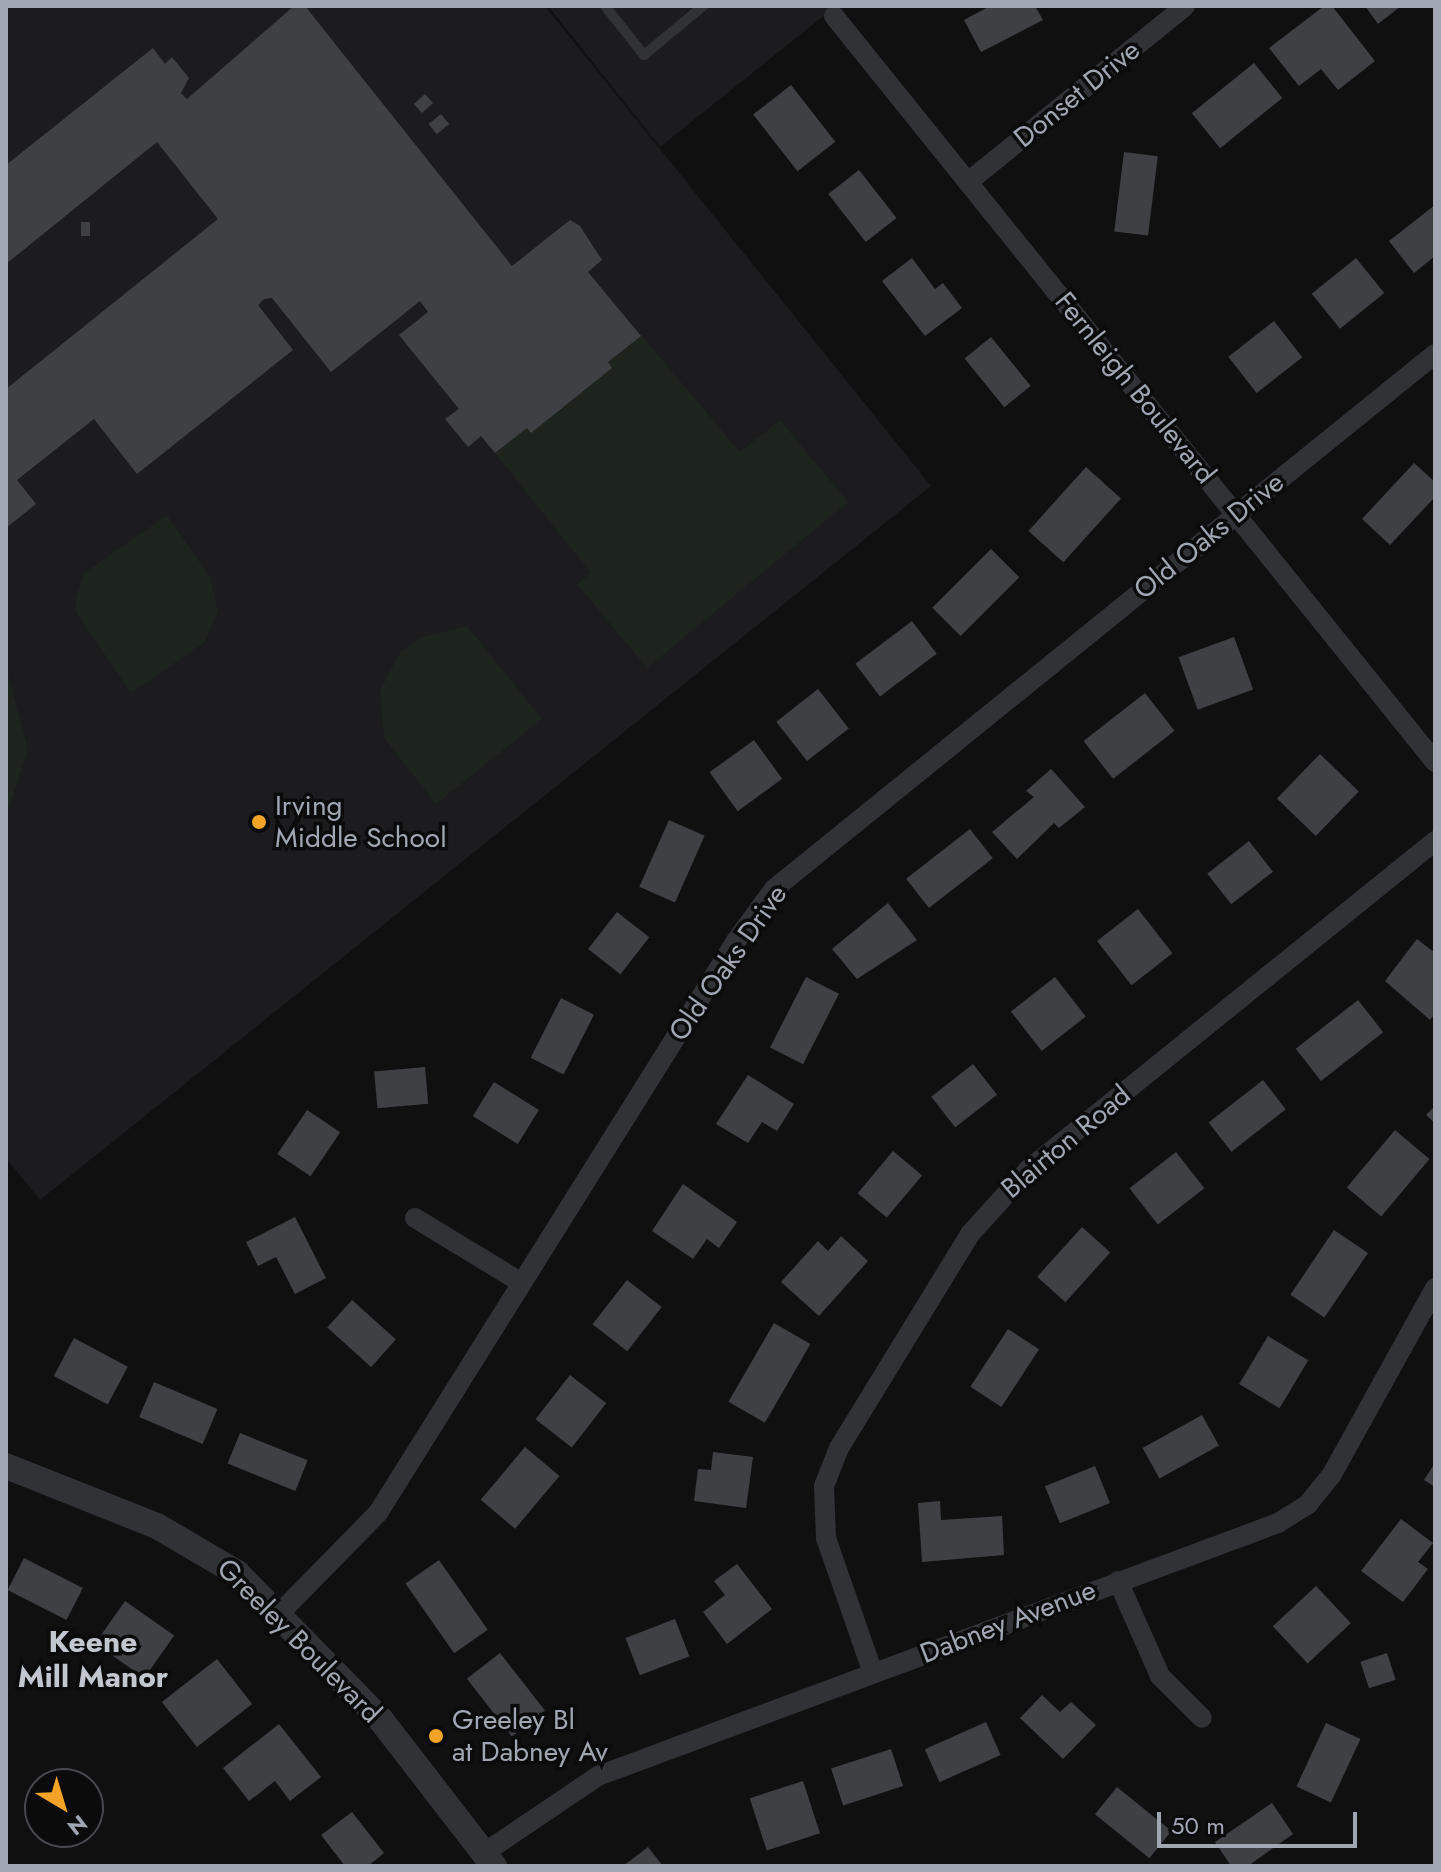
<!DOCTYPE html>
<html>
<head>
<meta charset="utf-8">
<style>
  body { margin:0 }
  #map { position:relative; width:1441px; height:1872px; overflow:hidden; background:#101011; font-family:Jost,sans-serif }
  div>[style] { position:absolute }
  [style*='--x'] { left:calc(var(--x)*1px); top:calc(var(--y)*1px); width:calc(var(--w)*1px); rotate:calc(var(--a)*1deg) }
  .built>* { inset:0; background:#1c1c1e }
  .green>* { inset:0; background:#1c241d }
  .building>* { inset:0; background:#3f4044; transform-origin:0 0 }
  .service>* { height:10px; margin:-5px; padding:0 5px; transform-origin:5px; border-radius:5px; background:#313236 }
  .minor>* { height:20px; margin:-10px; padding:0 10px; transform-origin:10px; border-radius:10px; background:#313236 }
  .tertiary>* { height:26px; margin:-13px; padding:0 13px; transform-origin:13px; border-radius:13px; background:#313236 }
  .dots>* { width:22px; height:22px; translate:-50% -50%; box-sizing:border-box; border:4px solid #0b0b0c; border-radius:50% }
  span { translate:-50% -50%; white-space:nowrap; text-align:center; line-height:1.15; -webkit-text-stroke:7px #0b0b0c; paint-order:stroke }
  .street-label { font-size:28px; color:#a1a7b2 }
  .poi-label { font-size:28px; color:#a1a7b2 }
  .left { translate:0 -50%; text-align:left }
  .neighbourhood-label { font-size:30px; color:#c2c6ce; font-weight:700 }
  .frame { position:absolute; inset:0; border:8px solid #a1a7b2; pointer-events:none }
  .north { position:absolute; left:24px; top:1768px; width:80px; height:80px; box-sizing:border-box; background:#0b0b0c; border:2px solid #47494e; border-radius:50%; rotate:142deg; font-size:22px; font-weight:700; line-height:32px; text-align:center; color:#a1a7b2 }
  .north::after { content:''; display:block; margin:auto; width:28px; height:36px; background:#f3a426; clip-path:polygon(50% 0,100% 100%,50% 72%,0 100%) }
  .scale { position:absolute; left:1157px; top:1812px; width:200px; height:36px; box-sizing:border-box; border:4px solid #a1a7b2; border-top:0; padding-left:10px; font-size:24px; line-height:28px; white-space:nowrap; color:#a1a7b2; -webkit-text-stroke:6px #0b0b0c; paint-order:stroke }
</style>
</head>
<body>
<div id="map">
  <div class="built">
    <i style="clip-path:polygon(6px 6px,545px 6px,931px 486px,40px 1200px,6px 1158px)"></i>
    <i style="clip-path:polygon(548px 6px,836px 6px,660px 147px)"></i>
  </div>
  <div class="green">
    <i style="clip-path:polygon(641px 335px,740px 452px,780px 420px,848px 502px,647px 668px,577px 584px,591px 573px,495px 453px,527px 428px,531px 433px,612px 368px,608px 362px)"></i>
    <i style="clip-path:polygon(167px 515px,210px 577px,218px 611px,205px 642px,131px 693px,76px 612px,76px 599px,83px 574px)"></i>
    <i style="clip-path:polygon(467px 626px,542px 719px,436px 804px,384px 738px,380px 690px,401px 651px,423px 637px)"></i>
    <i style="clip-path:polygon(6px 667px,28px 749px,6px 817px)"></i>
  </div>
  <div class="building">
    <i style="clip-path:polygon(294px 6px,305px 6px,512px 266px,570px 220px,580px 226px,602px 260px,588px 272px,641px 336px,608px 362px,612px 368px,531px 433px,527px 428px,495px 453px,481px 436px,468px 447px,445px 419px,459px 409px,399px 335px,428px 312px,420px 301px,331px 372px,272px 298px,264px 299px,258px 305px,293px 350px,137px 474px,94px 419px,17px 480px,36px 504px,6px 528px,6px 389px,218px 219px,157px 142px,6px 264px,6px 165px,153px 48px,165px 64px,172px 57px,189px 78px,181px 93px,187px 99px)"></i>
    <i style="clip-path:polygon(990px 6px,1035px 6px,1043px 20px,981px 52px,964px 20px)"></i>
    <i style="clip-path:polygon(1324px 6px,1332px 6px,1375px 61px,1338px 90px,1321px 69px,1299px 86px,1269px 48px)"></i>
    <i style="clip-path:polygon(1365px 6px,1401px 6px,1378px 24px)"></i>
    <i style="left:1254px;top:63px;width:45px;height:80px;rotate:51deg"></i>
    <i style="left:791px;top:85px;width:72px;height:48px;rotate:52deg"></i>
    <i style="left:425px;top:94px;width:12px;height:15px;rotate:48deg"></i>
    <i style="left:441px;top:114px;width:13px;height:16px;rotate:51deg"></i>
    <i style="left:1124px;top:152px;width:34px;height:80px;rotate:7deg"></i>
    <i style="left:859px;top:170px;width:61px;height:39px;rotate:52deg"></i>
    <i style="clip-path:polygon(1435px 205px,1435px 256px,1414px 273px,1389px 241px)"></i>
    <i style="left:81px;top:222px;width:9px;height:14px"></i>
    <i style="clip-path:polygon(912px 258px,935px 289px,943px 283px,962px 308px,925px 336px,882px 281px)"></i>
    <i style="left:1356px;top:258px;width:45px;height:57px;rotate:51deg"></i>
    <i style="left:1274px;top:321px;width:46px;height:58px;rotate:52deg"></i>
    <i style="left:991px;top:337px;width:63px;height:34px;rotate:51deg"></i>
    <i style="clip-path:polygon(1414px 463px,1435px 482px,1435px 497px,1390px 545px,1362px 519px)"></i>
    <i style="left:1086px;top:467px;width:47px;height:86px;rotate:42deg"></i>
    <i style="left:991px;top:549px;width:40px;height:83px;rotate:45deg"></i>
    <i style="left:912px;top:621px;width:41px;height:71px;rotate:53deg"></i>
    <i style="left:1234px;top:637px;width:56px;height:59px;rotate:70deg"></i>
    <i style="left:818px;top:689px;width:50px;height:53px;rotate:52deg"></i>
    <i style="left:1145px;top:693px;width:48px;height:78px;rotate:52deg"></i>
    <i style="left:754px;top:740px;width:48px;height:55px;rotate:54deg"></i>
    <i style="left:1320px;top:754px;width:54px;height:62px;rotate:44deg"></i>
    <i style="clip-path:polygon(1051px 769px,1085px 807px,1059px 828px,1054px 823px,1017px 859px,992px 832px,1034px 797px,1026px 791px)"></i>
    <i style="left:669px;top:820px;width:39px;height:73px;rotate:24deg"></i>
    <i style="left:970px;top:829px;width:37px;height:81px;rotate:52deg"></i>
    <i style="left:1249px;top:841px;width:39px;height:53px;rotate:52deg"></i>
    <i style="clip-path:polygon(888px 903px,917px 940px,857px 979px,832px 949px)"></i>
    <i style="left:1138px;top:909px;width:56px;height:52px;rotate:52deg"></i>
    <i style="left:617px;top:912px;width:41px;height:47px;rotate:38deg"></i>
    <i style="clip-path:polygon(1417px 939px,1435px 953px,1435px 1013px,1430px 1020px,1385px 981px)"></i>
    <i style="left:806px;top:977px;width:37px;height:79px;rotate:27deg"></i>
    <i style="left:1055px;top:977px;width:50px;height:56px;rotate:52deg"></i>
    <i style="left:561px;top:998px;width:37px;height:67px;rotate:27deg"></i>
    <i style="left:1358px;top:1000px;width:41px;height:79px;rotate:52deg"></i>
    <i style="left:973px;top:1064px;width:39px;height:53px;rotate:52deg"></i>
    <i style="left:425px;top:1067px;width:37px;height:51px;rotate:85deg"></i>
    <i style="clip-path:polygon(748px 1075px,794px 1104px,777px 1131px,762px 1122px,748px 1143px,716px 1124px)"></i>
    <i style="left:1263px;top:1080px;width:37px;height:69px;rotate:52deg"></i>
    <i style="left:494px;top:1082px;width:53px;height:40px;rotate:32deg"></i>
    <i style="clip-path:polygon(1435px 1106px,1435px 1123px,1426px 1115px)"></i>
    <i style="left:307px;top:1110px;width:40px;height:53px;rotate:34deg"></i>
    <i style="left:1395px;top:1130px;width:45px;height:75px;rotate:40deg"></i>
    <i style="left:893px;top:1151px;width:38px;height:55px;rotate:40deg"></i>
    <i style="left:1176px;top:1152px;width:46px;height:59px;rotate:52deg"></i>
    <i style="clip-path:polygon(683px 1184px,737px 1222px,719px 1248px,707px 1239px,693px 1259px,652px 1231px)"></i>
    <i style="clip-path:polygon(295px 1217px,326px 1278px,295px 1294px,276px 1257px,258px 1266px,246px 1242px)"></i>
    <i style="left:1082px;top:1227px;width:38px;height:67px;rotate:42deg"></i>
    <i style="left:1334px;top:1230px;width:41px;height:78px;rotate:34deg"></i>
    <i style="clip-path:polygon(841px 1236px,868px 1261px,819px 1316px,781px 1282px,818px 1241px,828px 1251px)"></i>
    <i style="left:627px;top:1280px;width:44px;height:56px;rotate:38deg"></i>
    <i style="left:352px;top:1300px;width:59px;height:37px;rotate:42deg"></i>
    <i style="left:774px;top:1323px;width:42px;height:91px;rotate:30deg"></i>
    <i style="left:1008px;top:1329px;width:37px;height:69px;rotate:33deg"></i>
    <i style="left:1268px;top:1336px;width:47px;height:56px;rotate:31deg"></i>
    <i style="left:74px;top:1338px;width:61px;height:43px;rotate:28deg"></i>
    <i style="left:570px;top:1375px;width:46px;height:56px;rotate:38deg"></i>
    <i style="left:154px;top:1382px;width:69px;height:38px;rotate:23deg"></i>
    <i style="left:1202px;top:1415px;width:35px;height:68px;rotate:61deg"></i>
    <i style="left:240px;top:1433px;width:73px;height:33px;rotate:22deg"></i>
    <i style="left:525px;top:1447px;width:45px;height:69px;rotate:40deg"></i>
    <i style="clip-path:polygon(713px 1452px,753px 1457px,746px 1508px,694px 1501px,698px 1469px,711px 1470px)"></i>
    <i style="clip-path:polygon(1435px 1463px,1435px 1487px,1424px 1480px)"></i>
    <i style="left:1095px;top:1466px;width:40px;height:54px;rotate:68deg"></i>
    <i style="clip-path:polygon(940px 1501px,941px 1520px,1002px 1516px,1004px 1555px,922px 1562px,918px 1503px)"></i>
    <i style="clip-path:polygon(1401px 1519px,1433px 1543px,1418px 1562px,1428px 1569px,1403px 1602px,1361px 1571px)"></i>
    <i style="left:24px;top:1558px;width:66px;height:36px;rotate:27deg"></i>
    <i style="left:439px;top:1560px;width:85px;height:41px;rotate:55deg"></i>
    <i style="clip-path:polygon(737px 1564px,772px 1609px,727px 1644px,703px 1612px,725px 1595px,714px 1581px)"></i>
    <i style="left:1316px;top:1586px;width:51px;height:59px;rotate:47deg"></i>
    <i style="left:125px;top:1601px;width:60px;height:52px;rotate:35deg"></i>
    <i style="left:675px;top:1619px;width:40px;height:53px;rotate:69deg"></i>
    <i style="left:500px;top:1653px;width:73px;height:42px;rotate:52deg"></i>
    <i style="left:1387px;top:1653px;width:28px;height:28px;rotate:72deg"></i>
    <i style="left:217px;top:1659px;width:57px;height:70px;rotate:52deg"></i>
    <i style="clip-path:polygon(1042px 1695px,1060px 1712px,1071px 1702px,1096px 1725px,1063px 1759px,1020px 1718px)"></i>
    <i style="left:986px;top:1722px;width:36px;height:67px;rotate:66deg"></i>
    <i style="left:1326px;top:1723px;width:38px;height:70px;rotate:25deg"></i>
    <i style="clip-path:polygon(279px 1724px,321px 1777px,290px 1801px,275px 1781px,249px 1801px,223px 1768px)"></i>
    <i style="left:891px;top:1749px;width:39px;height:63px;rotate:72deg"></i>
    <i style="clip-path:polygon(48px 1774px,60px 1784px,40px 1784px,40px 1815px,25px 1801px)"></i>
    <i style="left:803px;top:1781px;width:55px;height:56px;rotate:72deg"></i>
    <i style="left:1117px;top:1787px;width:70px;height:35px;rotate:39deg"></i>
    <i style="clip-path:polygon(1272px 1803px,1293px 1834px,1248px 1866px,1231px 1866px,1215px 1842px)"></i>
    <i style="clip-path:polygon(352px 1812px,384px 1853px,368px 1866px,345px 1866px,321px 1835px)"></i>
    <i style="clip-path:polygon(60px 1832px,79px 1832px,71px 1842px)"></i>
    <i style="clip-path:polygon(648px 1847px,663px 1866px,623px 1866px)"></i>
  </div>
  <div class="service">
    <i style="--x:605;--y:6;--w:63;--a:51.5"></i>
    <i style="--x:644;--y:55;--w:77;--a:-39.7"></i>
  </div>
  <div class="minor">
    <i style="--x:834;--y:16;--w:958;--a:51.14"></i>
    <i style="--x:968;--y:182;--w:279;--a:-39"></i>
    <i style="--x:415;--y:1218;--w:125;--a:31.3"></i>
    <i style="--x:1118;--y:1581;--w:104;--a:66.1"></i>
    <i style="--x:1160;--y:1676;--w:59;--a:45"></i>
    <i style="--x:279;--y:1614;--w:141;--a:-45.6"></i>
    <i style="--x:378;--y:1513;--w:675;--a:-57.96"></i>
    <i style="--x:736;--y:941;--w:64;--a:-53.8"></i>
    <i style="--x:774;--y:889;--w:850;--a:-38.99"></i>
    <i style="--x:873;--y:1673;--w:143;--a:-109.2"></i>
    <i style="--x:826;--y:1538;--w:52;--a:-92.2"></i>
    <i style="--x:824;--y:1486;--w:41;--a:-68.5"></i>
    <i style="--x:839;--y:1448;--w:251;--a:-58.5"></i>
    <i style="--x:970;--y:1234;--w:88;--a:-47.8"></i>
    <i style="--x:1029;--y:1169;--w:522;--a:-38.93"></i>
    <i style="--x:484;--y:1853;--w:138;--a:-34"></i>
    <i style="--x:598;--y:1776;--w:726;--a:-20.41"></i>
    <i style="--x:1278;--y:1523;--w:36;--a:-32"></i>
    <i style="--x:1308;--y:1504;--w:36;--a:-51"></i>
    <i style="--x:1331;--y:1476;--w:215;--a:-61"></i>
  </div>
  <div class="tertiary">
    <i style="--x:6;--y:1466;--w:162;--a:21.7"></i>
    <i style="--x:157;--y:1526;--w:93;--a:30.4"></i>
    <i style="--x:237;--y:1573;--w:206;--a:45.6"></i>
    <i style="--x:381;--y:1720;--w:185;--a:52.3"></i>
  </div>
  <div class="dots">
    <i style="left:259px;top:822px;background:#f3a426"></i>
    <i style="left:436px;top:1736px;background:#f3a426"></i>
  </div>
  <div class="street-label">
    <span style="left:1077px;top:94px;rotate:-39deg">Donset Drive</span>
    <span style="left:1135px;top:388px;rotate:51deg">Fernleigh Boulevard</span>
    <span style="left:1209px;top:536px;rotate:-39deg">Old Oaks Drive</span>
    <span style="left:728px;top:963px;rotate:-55deg">Old Oaks Drive</span>
    <span style="left:1066px;top:1142px;rotate:-40deg">Blairton Road</span>
    <span style="left:1008px;top:1622px;rotate:-21deg">Dabney Avenue</span>
    <span style="left:299px;top:1641px;rotate:45deg">Greeley Boulevard</span>
  </div>
  <div class="poi-label">
    <span class="left" style="left:275px;top:822px">Irving<br>Middle School</span>
    <span class="left" style="left:452px;top:1736px">Greeley Bl<br>at Dabney Av</span>
  </div>
  <div class="neighbourhood-label">
    <span style="left:93px;top:1659px">Keene<br>Mill Manor</span>
  </div>
  <div class="frame"></div>
  <div class="north">N</div>
  <div class="scale">50 m</div>
</div>
</body>
</html>
